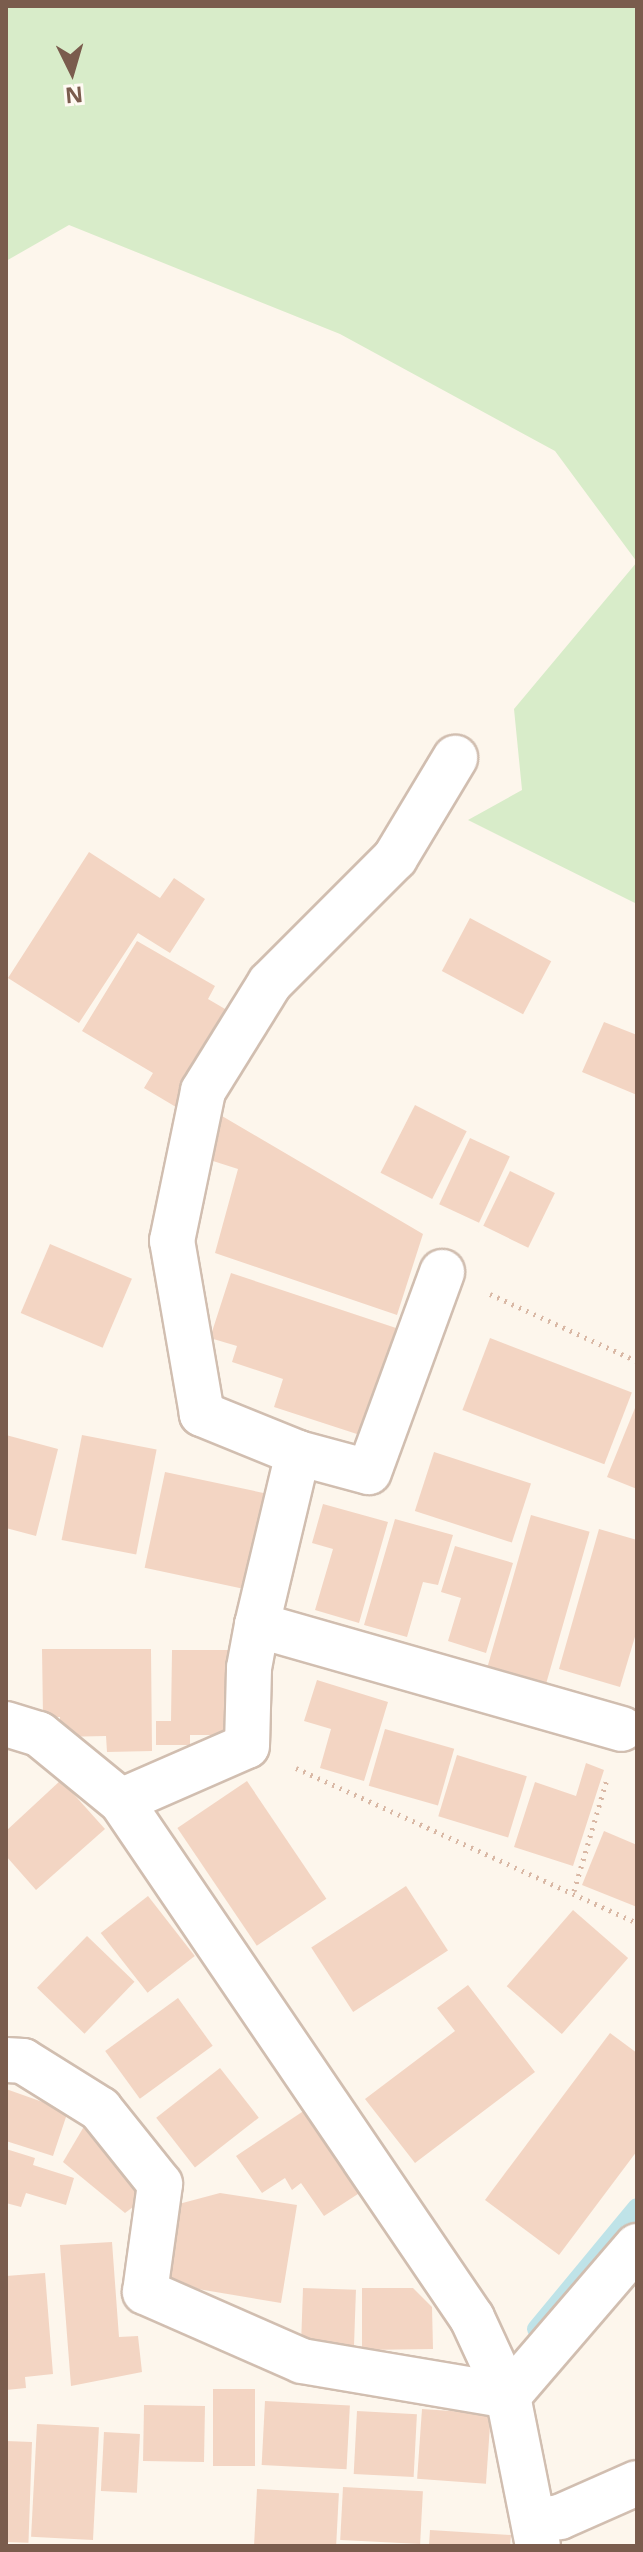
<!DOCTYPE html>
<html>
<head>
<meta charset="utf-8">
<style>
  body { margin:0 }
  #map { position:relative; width:643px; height:2552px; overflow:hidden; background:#fdf6ec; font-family:"Open Sans",sans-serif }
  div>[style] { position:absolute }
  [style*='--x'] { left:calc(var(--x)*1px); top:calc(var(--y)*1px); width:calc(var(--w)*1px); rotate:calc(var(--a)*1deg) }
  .green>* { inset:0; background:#d8ecc9 }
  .stream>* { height:18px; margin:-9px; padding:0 9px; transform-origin:9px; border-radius:9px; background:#bfe3e8 }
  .building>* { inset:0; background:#f3d5c3; transform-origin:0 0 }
  .path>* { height:5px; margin-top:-2.5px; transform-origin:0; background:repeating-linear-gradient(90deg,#d9b8a5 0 2px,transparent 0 8px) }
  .roads { filter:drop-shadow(2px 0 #d1beb0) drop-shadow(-2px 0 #d1beb0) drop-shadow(0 2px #d1beb0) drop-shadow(0 -2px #d1beb0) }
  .minor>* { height:44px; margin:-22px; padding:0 22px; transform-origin:22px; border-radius:22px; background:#fff }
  span { translate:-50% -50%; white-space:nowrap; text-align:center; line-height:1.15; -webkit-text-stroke:8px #fffaf3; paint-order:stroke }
  .frame { position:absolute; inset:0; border:8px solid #7a5c4d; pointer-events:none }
  .north { position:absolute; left:32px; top:32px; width:80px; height:80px; -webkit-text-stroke:6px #fffaf3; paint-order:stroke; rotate:175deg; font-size:22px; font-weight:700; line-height:32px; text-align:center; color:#7a5c4d }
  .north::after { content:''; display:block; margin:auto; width:28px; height:36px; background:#7a5c4d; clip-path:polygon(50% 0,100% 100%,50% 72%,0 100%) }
</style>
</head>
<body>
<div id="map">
  <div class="green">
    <i style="clip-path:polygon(6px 6px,637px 6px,637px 904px,468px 820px,522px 790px,514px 709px,637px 562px,555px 451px,340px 334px,69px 225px,6px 261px)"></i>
  </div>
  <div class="stream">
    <i style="--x:536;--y:2329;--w:158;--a:-50.4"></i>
  </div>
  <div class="building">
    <i style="clip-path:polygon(89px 852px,160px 898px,174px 878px,205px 899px,170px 953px,138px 933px,79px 1023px,8px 978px)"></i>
    <i style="left:470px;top:918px;width:92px;height:60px;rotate:28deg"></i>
    <i style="clip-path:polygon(137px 941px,215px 986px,208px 999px,237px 1016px,181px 1110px,144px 1088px,153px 1073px,82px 1031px)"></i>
    <i style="clip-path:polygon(604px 1022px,637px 1035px,637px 1095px,582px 1072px)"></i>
    <i style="left:415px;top:1105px;width:58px;height:76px;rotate:27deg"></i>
    <i style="clip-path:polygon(222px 1116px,423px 1234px,397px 1315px,215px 1253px,238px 1169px,213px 1161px)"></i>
    <i style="left:470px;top:1138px;width:44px;height:73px;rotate:25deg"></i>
    <i style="left:510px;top:1171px;width:50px;height:61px;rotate:26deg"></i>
    <i style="left:50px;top:1244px;width:89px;height:75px;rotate:23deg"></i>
    <i style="clip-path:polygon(231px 1273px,396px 1328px,360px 1435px,274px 1407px,283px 1379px,232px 1362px,237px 1346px,210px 1338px)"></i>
    <i style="left:490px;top:1338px;width:152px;height:77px;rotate:21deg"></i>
    <i style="clip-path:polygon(637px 1403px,637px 1489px,607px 1477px)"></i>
    <i style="clip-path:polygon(6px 1435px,58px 1449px,36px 1536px,6px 1528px)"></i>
    <i style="left:82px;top:1435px;width:76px;height:107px;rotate:11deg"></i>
    <i style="left:434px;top:1452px;width:102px;height:62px;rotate:18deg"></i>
    <i style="left:165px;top:1472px;width:109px;height:98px;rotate:12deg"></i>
    <i style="clip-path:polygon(323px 1504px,388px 1522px,359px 1623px,315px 1610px,333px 1549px,312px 1543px)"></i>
    <i style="left:531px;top:1515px;width:61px;height:164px;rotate:16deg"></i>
    <i style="clip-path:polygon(395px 1519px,453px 1535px,438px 1585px,423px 1582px,407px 1637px,364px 1625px)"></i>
    <i style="clip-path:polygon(599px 1529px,637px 1540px,637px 1630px,620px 1687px,559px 1669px)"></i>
    <i style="clip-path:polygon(455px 1546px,513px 1563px,486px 1653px,448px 1641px,461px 1598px,441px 1592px)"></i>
    <i style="clip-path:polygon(42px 1649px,151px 1649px,152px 1751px,107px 1752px,106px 1736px,60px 1737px,60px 1717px,43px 1717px)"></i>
    <i style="clip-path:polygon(172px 1650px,236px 1650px,235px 1735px,190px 1735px,190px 1745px,156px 1745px,156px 1721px,171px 1721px)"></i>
    <i style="clip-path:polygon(317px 1680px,388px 1702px,364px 1781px,320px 1768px,331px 1729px,304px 1721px)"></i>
    <i style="left:385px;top:1729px;width:72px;height:59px;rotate:16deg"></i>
    <i style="left:457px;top:1755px;width:73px;height:64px;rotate:17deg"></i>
    <i style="clip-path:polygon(586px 1763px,604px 1770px,573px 1866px,514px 1847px,535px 1782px,576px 1796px)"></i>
    <i style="clip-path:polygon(61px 1780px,105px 1829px,36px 1890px,6px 1856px,6px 1831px)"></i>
    <i style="left:247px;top:1781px;width:142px;height:84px;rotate:56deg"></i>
    <i style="clip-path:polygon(604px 1831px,637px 1845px,637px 1907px,582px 1885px)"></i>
    <i style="left:406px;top:1886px;width:77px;height:113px;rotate:57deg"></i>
    <i style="left:148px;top:1896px;width:76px;height:60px;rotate:52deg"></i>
    <i style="left:573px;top:1910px;width:73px;height:101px;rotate:41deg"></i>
    <i style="left:87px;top:1936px;width:66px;height:72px;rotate:44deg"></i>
    <i style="clip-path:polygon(468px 1985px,535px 2072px,415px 2163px,365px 2099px,455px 2031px,437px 2008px)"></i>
    <i style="left:178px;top:1998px;width:59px;height:90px;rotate:54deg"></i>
    <i style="clip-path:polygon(610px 2033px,637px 2053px,637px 2151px,559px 2255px,485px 2200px)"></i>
    <i style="left:220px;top:2068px;width:63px;height:81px;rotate:52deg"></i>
    <i style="clip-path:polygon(6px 2089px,68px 2111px,53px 2156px,6px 2141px)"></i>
    <i style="clip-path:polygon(305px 2110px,361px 2192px,324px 2216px,301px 2183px,292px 2190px,285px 2178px,262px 2193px,236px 2156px)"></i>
    <i style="clip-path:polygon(86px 2123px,153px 2192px,125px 2213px,63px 2162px)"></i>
    <i style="clip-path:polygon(6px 2149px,35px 2158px,33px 2165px,74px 2178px,66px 2205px,26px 2193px,21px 2207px,6px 2203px)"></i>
    <i style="clip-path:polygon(220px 2193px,297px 2205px,281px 2303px,162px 2283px,175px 2205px)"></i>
    <i style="clip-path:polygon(112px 2242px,119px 2337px,138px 2336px,142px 2372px,71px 2386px,60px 2245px)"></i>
    <i style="clip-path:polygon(45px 2273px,53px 2374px,25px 2377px,26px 2388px,6px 2390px,6px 2276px)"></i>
    <i style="left:303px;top:2288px;width:53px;height:62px;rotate:2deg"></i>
    <i style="clip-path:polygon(362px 2288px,413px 2288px,432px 2307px,433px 2349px,362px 2350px)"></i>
    <i style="left:213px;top:2389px;width:42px;height:77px"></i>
    <i style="left:265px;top:2401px;width:85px;height:64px;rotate:3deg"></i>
    <i style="left:144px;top:2405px;width:61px;height:56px;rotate:1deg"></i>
    <i style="left:422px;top:2409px;width:69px;height:70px;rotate:4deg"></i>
    <i style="left:357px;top:2411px;width:60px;height:63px;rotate:3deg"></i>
    <i style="left:37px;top:2424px;width:62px;height:113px;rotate:3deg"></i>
    <i style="left:104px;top:2432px;width:36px;height:59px;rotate:3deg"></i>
    <i style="left:6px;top:2441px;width:26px;height:101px;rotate:2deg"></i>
    <i style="left:343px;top:2487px;width:80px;height:53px;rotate:3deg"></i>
    <i style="left:257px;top:2489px;width:82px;height:57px;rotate:3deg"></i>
    <i style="clip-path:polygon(430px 2530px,511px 2535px,510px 2546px,429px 2546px)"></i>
  </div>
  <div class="path">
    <i style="--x:490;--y:1294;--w:162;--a:24.5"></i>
    <i style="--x:296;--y:1768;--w:375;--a:24.4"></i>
    <i style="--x:574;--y:1891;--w:117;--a:-73.6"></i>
  </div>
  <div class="roads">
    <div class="minor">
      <i style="--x:298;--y:1453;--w:104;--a:-157.9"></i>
      <i style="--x:202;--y:1414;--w:176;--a:-99.8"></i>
      <i style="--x:172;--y:1241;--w:153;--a:-78.3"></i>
      <i style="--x:203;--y:1091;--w:127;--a:-58.2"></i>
      <i style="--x:270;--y:983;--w:177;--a:-45"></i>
      <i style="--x:395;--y:858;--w:117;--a:-59"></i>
      <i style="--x:257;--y:1625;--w:177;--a:-76.6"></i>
      <i style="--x:298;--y:1453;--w:73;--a:15"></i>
      <i style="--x:369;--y:1472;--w:213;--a:-69.9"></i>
      <i style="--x:6;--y:1724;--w:34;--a:17"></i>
      <i style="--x:39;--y:1734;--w:106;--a:39.3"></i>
      <i style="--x:121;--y:1801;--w:625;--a:55.83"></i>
      <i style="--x:472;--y:2318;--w:86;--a:65.2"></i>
      <i style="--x:508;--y:2396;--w:153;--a:78.7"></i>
      <i style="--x:121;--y:1801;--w:137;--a:-23.6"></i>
      <i style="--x:247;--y:1746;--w:78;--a:-88.5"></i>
      <i style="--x:249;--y:1668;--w:44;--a:-79.5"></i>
      <i style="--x:257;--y:1625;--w:379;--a:15.9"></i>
      <i style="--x:6;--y:2060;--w:17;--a:3"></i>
      <i style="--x:23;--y:2061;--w:91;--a:31.9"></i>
      <i style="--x:100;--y:2109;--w:96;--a:51.3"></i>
      <i style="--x:160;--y:2184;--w:109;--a:97.9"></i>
      <i style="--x:145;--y:2292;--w:171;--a:23.7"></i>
      <i style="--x:302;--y:2361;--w:209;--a:9.6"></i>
      <i style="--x:508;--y:2396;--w:198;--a:-49.3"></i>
      <i style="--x:535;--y:2521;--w:25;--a:-9"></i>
      <i style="--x:560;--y:2517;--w:84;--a:-23.8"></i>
    </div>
  </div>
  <div class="frame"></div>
  <div class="north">N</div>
</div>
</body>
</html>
